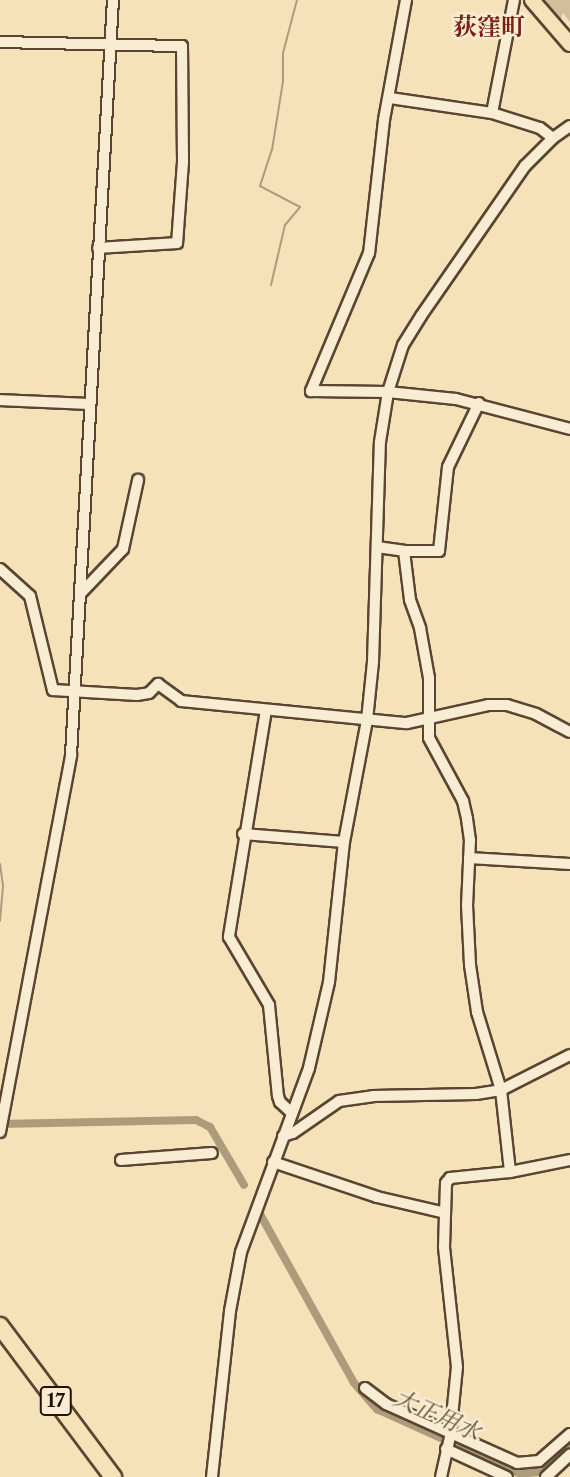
<!DOCTYPE html>
<html>
<head>
<meta charset="utf-8">
<style>
  body { margin:0 }
  #map { position:relative; width:570px; height:1477px; overflow:hidden; background:#f5e2b9; font-family:"Libre Caslon Text","Noto Serif JP",serif }
  div>[style] { position:absolute }
  [style*='--x'] { left:calc(var(--x)*1px); top:calc(var(--y)*1px); width:calc(var(--w)*1px); rotate:calc(var(--a)*1deg) }
  .green>* { inset:0; background:#d2be9a }
  .stream>* { height:2px; margin:-1px; padding:0 1px; transform-origin:1px; border-radius:1px; background:#ae9b7b }
  .canal>* { height:8px; margin:-4px; padding:0 4px; transform-origin:4px; border-radius:4px; background:#ae9b7b }
  .roads { filter:drop-shadow(2px 0 #594531) drop-shadow(-2px 0 #594531) drop-shadow(0 2px #594531) drop-shadow(0 -2px #594531) }
  .minor>* { height:10px; margin:-5px; padding:0 5px; transform-origin:5px; border-radius:5px; background:#f8ecd2 }
  .major>* { height:14px; margin:-7px; padding:0 7px; transform-origin:7px; border-radius:7px; background:#f5e2b9 }
  .highway>* { height:16px; margin:-8px; padding:0 8px; transform-origin:8px; border-radius:8px; background:#f5e2b9 }
  span { translate:-50% -50%; white-space:nowrap; text-align:center; line-height:1.15; -webkit-text-stroke:5px #f8ecd2; paint-order:stroke }
  .shield-label span { padding:2px 5px; background:#f8ecd2; border:2px solid; border-radius:5px; -webkit-text-stroke-width:0 }
  .shield-label { font-size:19px; color:#251104; font-weight:700 }
  .water-label { font-size:23px; color:#634f3a; font-style:italic }
  .quarter-label { font-size:24px; color:#7a1f14; font-weight:700 }
</style>
</head>
<body>
<div id="map">
  <div class="green">
    <i style="clip-path:polygon(541px 0,570px 0,570px 22px,563px 13px,560px 20px)"></i>
  </div>
  <div class="stream">
    <i style="--x:271;--y:285;--w:62;--a:-76.9"></i>
    <i style="--x:285;--y:225;--w:23;--a:-50"></i>
    <i style="--x:300;--y:207;--w:45;--a:-152.3"></i>
    <i style="--x:260;--y:186;--w:38;--a:-72"></i>
    <i style="--x:272;--y:150;--w:70;--a:-80.9"></i>
    <i style="--x:283;--y:81;--w:28;--a:-90"></i>
    <i style="--x:283;--y:53;--w:55;--a:-75.2"></i>
    <i style="--x:0;--y:864;--w:22;--a:82"></i>
    <i style="--x:3;--y:886;--w:35;--a:95"></i>
  </div>
  <div class="canal">
    <i style="--x:0;--y:1124;--w:196;--a:-1.2"></i>
    <i style="--x:196;--y:1120;--w:16;--a:27"></i>
    <i style="--x:210;--y:1127;--w:67;--a:59.6"></i>
    <i style="--x:260;--y:1214;--w:193;--a:60.9"></i>
    <i style="--x:354;--y:1383;--w:35;--a:49"></i>
    <i style="--x:377;--y:1409;--w:157;--a:24.4"></i>
    <i style="--x:520;--y:1474;--w:18;--a:-6"></i>
    <i style="--x:538;--y:1472;--w:42;--a:-40.2"></i>
  </div>
  <div class="roads">
    <div class="minor">
      <i style="--x:406;--y:0;--w:122;--a:100.4"></i>
      <i style="--x:384;--y:120;--w:134;--a:96.4"></i>
      <i style="--x:369;--y:253;--w:150;--a:112.8"></i>
      <i style="--x:311;--y:391;--w:77;--a:0.7"></i>
      <i style="--x:388;--y:392;--w:68;--a:5.9"></i>
      <i style="--x:456;--y:399;--w:118;--a:14.7"></i>
      <i style="--x:0;--y:42;--w:182;--a:1.3"></i>
      <i style="--x:182;--y:46;--w:116;--a:89.5"></i>
      <i style="--x:183;--y:162;--w:81;--a:94.2"></i>
      <i style="--x:177;--y:243;--w:79;--a:176.4"></i>
      <i style="--x:390;--y:98;--w:103;--a:8.4"></i>
      <i style="--x:492;--y:113;--w:50;--a:17.4"></i>
      <i style="--x:540;--y:128;--w:16;--a:38"></i>
      <i style="--x:492;--y:113;--w:115;--a:-79"></i>
      <i style="--x:0;--y:400;--w:90;--a:2.5"></i>
      <i style="--x:377;--y:547;--w:27;--a:8"></i>
      <i style="--x:404;--y:551;--w:35;--a:0"></i>
      <i style="--x:439;--y:551;--w:84;--a:-83.9"></i>
      <i style="--x:448;--y:467;--w:71;--a:-64.2"></i>
      <i style="--x:404;--y:551;--w:49;--a:83"></i>
      <i style="--x:410;--y:600;--w:30;--a:70"></i>
      <i style="--x:420;--y:628;--w:51;--a:79.8"></i>
      <i style="--x:429;--y:678;--w:60;--a:90"></i>
      <i style="--x:429;--y:738;--w:72;--a:61.6"></i>
      <i style="--x:463;--y:801;--w:18;--a:77"></i>
      <i style="--x:467;--y:819;--w:21;--a:82"></i>
      <i style="--x:470;--y:840;--w:65;--a:92.6"></i>
      <i style="--x:467;--y:905;--w:60;--a:87.1"></i>
      <i style="--x:470;--y:965;--w:48;--a:81.5"></i>
      <i style="--x:477;--y:1012;--w:82;--a:72.9"></i>
      <i style="--x:501;--y:1090;--w:82;--a:83.7"></i>
      <i style="--x:0;--y:569;--w:40;--a:42"></i>
      <i style="--x:30;--y:596;--w:97;--a:76.3"></i>
      <i style="--x:53;--y:690;--w:84;--a:3.4"></i>
      <i style="--x:137;--y:695;--w:12;--a:-9"></i>
      <i style="--x:149;--y:693;--w:13;--a:-45"></i>
      <i style="--x:158;--y:684;--w:29;--a:36"></i>
      <i style="--x:181;--y:701;--w:227;--a:5.6"></i>
      <i style="--x:407;--y:723;--w:83;--a:-12.5"></i>
      <i style="--x:488;--y:705;--w:19;--a:0"></i>
      <i style="--x:507;--y:705;--w:30;--a:17"></i>
      <i style="--x:536;--y:714;--w:38;--a:28"></i>
      <i style="--x:81;--y:593;--w:61;--a:-46.3"></i>
      <i style="--x:123;--y:549;--w:71;--a:-77.7"></i>
      <i style="--x:266;--y:710;--w:230;--a:99.3"></i>
      <i style="--x:229;--y:937;--w:79;--a:59.5"></i>
      <i style="--x:269;--y:1005;--w:91;--a:84.4"></i>
      <i style="--x:278;--y:1096;--w:6;--a:72"></i>
      <i style="--x:280;--y:1102;--w:16;--a:43"></i>
      <i style="--x:243;--y:834;--w:101;--a:4.5"></i>
      <i style="--x:469;--y:858;--w:101;--a:3.4"></i>
      <i style="--x:0;--y:1132;--w:384;--a:-79.3"></i>
      <i style="--x:71;--y:755;--w:756;--a:-86.82"></i>
      <i style="--x:283;--y:1136;--w:10;--a:-17"></i>
      <i style="--x:293;--y:1133;--w:56;--a:-34.8"></i>
      <i style="--x:339;--y:1101;--w:34;--a:-8"></i>
      <i style="--x:373;--y:1096;--w:103;--a:-1.1"></i>
      <i style="--x:476;--y:1094;--w:25;--a:-9"></i>
      <i style="--x:501;--y:1090;--w:77;--a:-26.9"></i>
      <i style="--x:121;--y:1160;--w:91;--a:-4.4"></i>
      <i style="--x:273;--y:1162;--w:110;--a:18.6"></i>
      <i style="--x:377;--y:1197;--w:70;--a:13.2"></i>
      <i style="--x:365;--y:1388;--w:26;--a:37"></i>
      <i style="--x:386;--y:1404;--w:144;--a:24.2"></i>
      <i style="--x:517;--y:1463;--w:22;--a:-5"></i>
      <i style="--x:539;--y:1461;--w:41;--a:-41.1"></i>
      <i style="--x:446;--y:1449;--w:67;--a:24.7"></i>
      <i style="--x:212;--y:1477;--w:167;--a:-83.8"></i>
      <i style="--x:230;--y:1311;--w:60;--a:-79.4"></i>
      <i style="--x:241;--y:1252;--w:196;--a:-69.7"></i>
      <i style="--x:309;--y:1068;--w:88;--a:-76.9"></i>
      <i style="--x:329;--y:982;--w:141;--a:-83.9"></i>
      <i style="--x:344;--y:842;--w:124;--a:-79.3"></i>
      <i style="--x:367;--y:720;--w:58;--a:-84.1"></i>
      <i style="--x:373;--y:662;--w:220;--a:-88.2"></i>
      <i style="--x:380;--y:442;--w:51;--a:-80.9"></i>
      <i style="--x:388;--y:392;--w:49;--a:-72.3"></i>
      <i style="--x:403;--y:345;--w:34;--a:-58"></i>
      <i style="--x:421;--y:316;--w:183;--a:-55.3"></i>
      <i style="--x:525;--y:166;--w:40;--a:-45"></i>
      <i style="--x:553;--y:138;--w:21;--a:-35"></i>
      <i style="--x:441;--y:1477;--w:41;--a:-77.3"></i>
      <i style="--x:450;--y:1437;--w:70;--a:-84.3"></i>
      <i style="--x:457;--y:1367;--w:121;--a:-96.2"></i>
      <i style="--x:444;--y:1247;--w:64;--a:-88.2"></i>
      <i style="--x:446;--y:1183;--w:6;--a:-51"></i>
      <i style="--x:450;--y:1178;--w:60;--a:-5.7"></i>
      <i style="--x:510;--y:1172;--w:61;--a:-11.3"></i>
      <i style="--x:546;--y:1477;--w:33;--a:-43"></i>
    </div>
    <div class="major">
      <i style="--x:532;--y:0;--w:58;--a:49.2"></i>
    </div>
    <div class="highway">
      <i style="--x:0;--y:1326;--w:189;--a:53.2"></i>
    </div>
  </div>
  <div class="shield-label">
    <span style="left:56px;top:1401px">17</span>
  </div>
  <div class="water-label">
    <span style="left:437px;top:1415px;rotate:24deg">大正用水</span>
  </div>
  <div class="quarter-label">
    <span style="left:489px;top:27px">荻窪町</span>
  </div>
</div>
</body>
</html>
